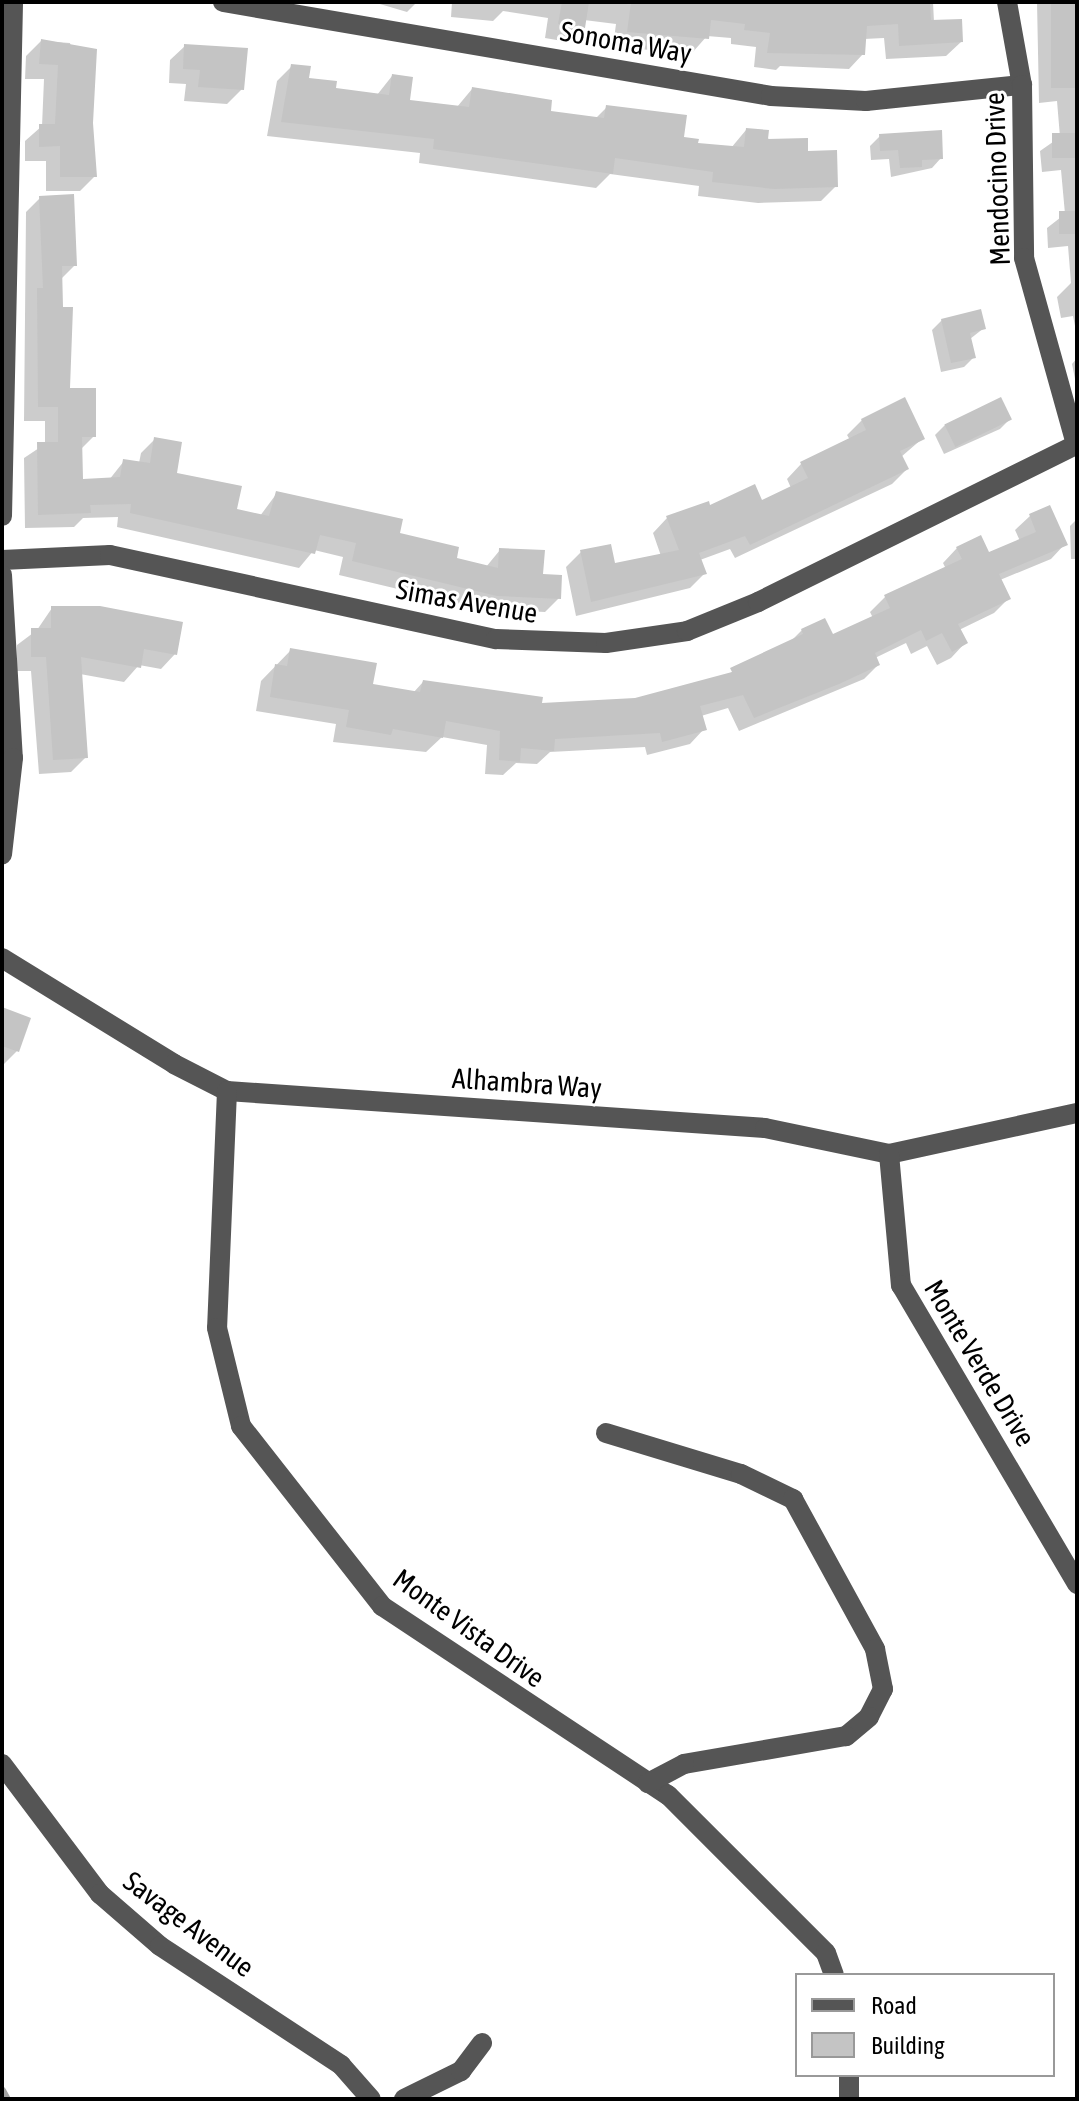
<!DOCTYPE html>
<html>
<head>
<meta charset="utf-8">
<style>
  body { margin:0 }
  #map { position:relative; width:1079px; height:2101px; overflow:hidden; background:#fff; font-family:"Asap Condensed",sans-serif }
  div>[style] { position:absolute }
  [style*='--x'] { left:calc(var(--x)*1px); top:calc(var(--y)*1px); width:calc(var(--w)*1px); rotate:calc(var(--a)*1deg) }
  .shadow>* { inset:0; background:#0003 }
  .stream>* { height:7px; margin:-3.5px; padding:0 3.5px; transform-origin:3.5px; border-radius:3.5px; background:#a3a3a3 }
  .building>* { inset:0; background:#c4c4c4; transform-origin:0 0 }
  .minor>* { height:20px; margin:-10px; padding:0 10px; transform-origin:10px; border-radius:10px; background:#555 }
  span { translate:-50% -50%; white-space:nowrap; text-align:center; line-height:1.15; -webkit-text-stroke:6px #fff; paint-order:stroke }
  .street-label { font-size:28px; color:#000 }
  .frame { position:absolute; inset:0; border:4px solid #000; pointer-events:none }
  .legend { position:absolute; left:795px; top:1973px; width:260px; height:104px; box-sizing:border-box; background:#fff; border:2px solid #999; margin:0; padding:10px 14px; list-style:none; font-size:24px; color:#000 }
  .legend li { display:flex; align-items:center; gap:16px; height:40px }
  .legend b { width:40px; border:2px solid #999 }
</style>
</head>
<body>
<div id="map">
  <div class="shadow">
    <i style="clip-path:polygon(373px 2px,417px 2px,407px 12px)"></i>
    <i style="clip-path:polygon(452px 2px,895px 7px,894px 2px,933px 2px,934px 22px,961px 42px,946px 56px,886px 59px,884px 38px,864px 39px,863px 54px,849px 69px,780px 66px,776px 70px,754px 67px,756px 47px,731px 44px,731px 38px,707px 36px,692px 53px,637px 49px,613px 46px,616px 24px,584px 20px,568px 42px,545px 38px,548px 18px,503px 11px,493px 21px,451px 17px)"></i>
    <i style="clip-path:polygon(1037px 2px,1077px 2px,1077px 336px,1073px 316px,1061px 318px,1057px 297px,1071px 283px,1068px 246px,1048px 248px,1047px 228px,1065px 214px,1061px 170px,1042px 172px,1040px 151px,1060px 137px,1057px 101px,1039px 103px)"></i>
    <i style="clip-path:polygon(41px 41px,70px 43px,91px 123px,95px 176px,80px 191px,46px 191px,46px 161px,25px 161px,25px 141px,42px 126px,44px 79px,25px 79px,26px 56px)"></i>
    <i style="clip-path:polygon(185px 46px,242px 89px,227px 104px,184px 101px,186px 84px,169px 83px,170px 60px)"></i>
    <i style="clip-path:polygon(292px 66px,307px 79px,334px 89px,377px 95px,392px 76px,408px 102px,457px 107px,472px 89px,549px 113px,595px 119px,607px 107px,696px 145px,731px 148px,746px 130px,806px 153px,836px 186px,821px 201px,758px 203px,698px 196px,699px 186px,610px 174px,596px 188px,419px 163px,420px 153px,267px 136px,277px 81px)"></i>
    <i style="clip-path:polygon(880px 136px,941px 158px,932px 168px,891px 177px,889px 159px,871px 160px,870px 146px)"></i>
    <i style="clip-path:polygon(40px 198px,75px 265px,60px 280px,67px 390px,94px 436px,80px 450px,81px 481px,109px 480px,124px 461px,139px 463px,141px 453px,155px 439px,174px 474px,235px 511px,260px 516px,277px 493px,454px 560px,486px 567px,500px 550px,541px 576px,559px 598px,545px 612px,482px 609px,339px 575px,343px 557px,314px 550px,299px 568px,117px 527px,118px 517px,83px 518px,74px 527px,25px 528px,24px 458px,45px 444px,45px 421px,24px 421px,26px 212px)"></i>
    <i style="clip-path:polygon(942px 320px,984px 328px,970px 339px,973px 358px,964px 367px,941px 372px,932px 330px)"></i>
    <i style="clip-path:polygon(1077px 358px,1077px 384px,1076px 384px,1072px 364px)"></i>
    <i style="clip-path:polygon(1000px 399px,1010px 419px,1000px 429px,944px 454px,935px 435px,945px 425px)"></i>
    <i style="clip-path:polygon(862px 420px,923px 438px,901px 457px,907px 469px,892px 484px,735px 558px,730px 549px,700px 560px,705px 573px,690px 588px,576px 616px,566px 567px,581px 552px,613px 565px,661px 556px,653px 533px,667px 518px,762px 503px,791px 488px,787px 479px,801px 464px,850px 440px,847px 435px)"></i>
    <i style="clip-path:polygon(1030px 516px,1065px 544px,1051px 559px,1000px 580px,1009px 598px,994px 613px,959px 630px,965px 643px,951px 658px,937px 665px,927px 646px,911px 654px,906px 643px,875px 658px,878px 665px,864px 679px,739px 731px,728px 708px,701px 716px,704px 729px,690px 744px,647px 755px,645px 747px,550px 752px,537px 764px,516px 763px,503px 775px,485px 774px,487px 745px,442px 737px,426px 752px,333px 742px,336px 724px,256px 711px,261px 681px,291px 650px,371px 686px,413px 693px,423px 682px,540px 705px,635px 700px,725px 676px,790px 642px,802px 630px,832px 637px,873px 618px,870px 612px,885px 597px,946px 569px,943px 563px,957px 548px,988px 555px,1020px 541px,1015px 530px)"></i>
    <i style="clip-path:polygon(1077px 519px,1077px 559px,1071px 559px,1070px 526px)"></i>
    <i style="clip-path:polygon(52px 608px,175px 654px,161px 669px,139px 665px,124px 682px,80px 674px,86px 757px,71px 772px,39px 774px,31px 671px,17px 671px,17px 645px,37px 630px)"></i>
    <i style="clip-path:polygon(2px 1009px,17px 1051px,2px 1066px)"></i>
  </div>
  <div class="stream">
    <i style="--x:2;--y:2090;--w:10;--a:61"></i>
  </div>
  <div class="building">
    <i style="clip-path:polygon(562px 2px,589px 2px,585px 28px,558px 24px)"></i>
    <i style="clip-path:polygon(631px 2px,930px 4px,931px 20px,962px 19px,963px 42px,899px 46px,898px 24px,867px 26px,865px 55px,767px 53px,770px 33px,744px 30px,745px 24px,711px 20px,709px 39px,627px 32px)"></i>
    <i style="left:1077px;top:3px;width:85px;height:26px;rotate:90deg"></i>
    <i style="clip-path:polygon(41px 39px,97px 49px,93px 123px,97px 177px,60px 177px,60px 146px,39px 147px,39px 124px,55px 124px,58px 65px,39px 64px)"></i>
    <i style="clip-path:polygon(184px 44px,248px 48px,244px 90px,198px 87px,200px 70px,183px 69px)"></i>
    <i style="clip-path:polygon(291px 64px,311px 66px,309px 78px,337px 81px,336px 88px,389px 95px,392px 74px,413px 77px,410px 100px,469px 107px,472px 87px,552px 100px,551px 111px,604px 118px,606px 105px,687px 115px,684px 137px,699px 139px,698px 143px,744px 147px,746px 128px,769px 130px,768px 139px,808px 138px,808px 151px,837px 150px,838px 187px,774px 189px,712px 182px,713px 172px,615px 158px,613px 174px,433px 149px,434px 139px,281px 122px)"></i>
    <i style="clip-path:polygon(942px 130px,943px 159px,922px 160px,922px 167px,900px 168px,898px 150px,880px 151px,879px 134px)"></i>
    <i style="left:1077px;top:133px;width:25px;height:25px;rotate:90deg"></i>
    <i style="clip-path:polygon(74px 194px,77px 266px,62px 266px,63px 307px,73px 307px,70px 388px,96px 388px,96px 437px,82px 437px,83px 479px,120px 477px,123px 459px,150px 463px,154px 437px,182px 442px,177px 473px,242px 486px,237px 509px,269px 516px,276px 491px,403px 519px,400px 533px,459px 547px,457px 558px,498px 568px,499px 548px,545px 550px,543px 574px,562px 575px,561px 599px,497px 596px,352px 561px,356px 543px,320px 535px,315px 554px,130px 513px,131px 504px,90px 505px,91px 513px,38px 515px,37px 442px,58px 442px,58px 407px,38px 407px,37px 288px,43px 288px,39px 196px)"></i>
    <i style="left:1077px;top:211px;width:23px;height:18px;rotate:90deg"></i>
    <i style="clip-path:polygon(981px 309px,986px 329px,970px 333px,976px 358px,951px 363px,941px 319px)"></i>
    <i style="clip-path:polygon(905px 397px,925px 439px,900px 451px,909px 469px,750px 545px,745px 536px,699px 553px,707px 574px,591px 602px,580px 550px,611px 544px,615px 563px,679px 550px,666px 516px,709px 501px,710px 505px,755px 484px,762px 500px,808px 478px,800px 462px,866px 430px,861px 419px)"></i>
    <i style="left:1001px;top:397px;width:25px;height:63px;rotate:64deg"></i>
    <i style="clip-path:polygon(1050px 505px,1068px 545px,999px 574px,1011px 599px,958px 624px,968px 643px,952px 652px,942px 633px,926px 641px,921px 630px,875px 653px,880px 665px,839px 684px,754px 718px,743px 695px,700px 706px,707px 730px,662px 742px,660px 733px,555px 739px,554px 751px,521px 748px,520px 762px,499px 760px,500px 731px,446px 721px,443px 738px,393px 729px,391px 735px,346px 727px,349px 710px,270px 697px,275px 664px,287px 666px,290px 648px,377px 663px,373px 684px,420px 692px,423px 680px,543px 697px,542px 703px,635px 698px,732px 672px,730px 668px,803px 634px,801px 629px,825px 618px,833px 634px,890px 608px,884px 595px,962px 559px,956px 547px,981px 535px,989px 552px,1036px 532px,1029px 514px)"></i>
    <i style="clip-path:polygon(51px 606px,100px 606px,183px 622px,177px 655px,144px 649px,141px 668px,81px 657px,88px 758px,53px 760px,46px 657px,31px 657px,31px 628px,51px 628px)"></i>
    <i style="clip-path:polygon(2px 1007px,31px 1018px,19px 1052px,2px 1046px)"></i>
  </div>
  <div class="minor">
    <i style="--x:223;--y:2;--w:556;--a:9.73"></i>
    <i style="--x:771;--y:96;--w:95;--a:3"></i>
    <i style="--x:866;--y:101;--w:157;--a:-5.9"></i>
    <i style="--x:1007;--y:2;--w:84;--a:79.8"></i>
    <i style="--x:1022;--y:85;--w:173;--a:89.3"></i>
    <i style="--x:1024;--y:258;--w:193;--a:74.4"></i>
    <i style="--x:2;--y:516;--w:514;--a:-88.77"></i>
    <i style="--x:2;--y:560;--w:108;--a:-2.7"></i>
    <i style="--x:110;--y:555;--w:395;--a:12.3"></i>
    <i style="--x:496;--y:639;--w:110;--a:2.1"></i>
    <i style="--x:606;--y:643;--w:82;--a:-8.4"></i>
    <i style="--x:687;--y:631;--w:77;--a:-22.2"></i>
    <i style="--x:758;--y:602;--w:356;--a:-26.3"></i>
    <i style="--x:2;--y:575;--w:183;--a:86.6"></i>
    <i style="--x:13;--y:758;--w:97;--a:96.5"></i>
    <i style="--x:2;--y:958;--w:202;--a:31.6"></i>
    <i style="--x:174;--y:1064;--w:59;--a:27"></i>
    <i style="--x:227;--y:1091;--w:539;--a:3.93"></i>
    <i style="--x:765;--y:1128;--w:127;--a:11.8"></i>
    <i style="--x:889;--y:1154;--w:192;--a:-12.3"></i>
    <i style="--x:227;--y:1091;--w:237;--a:92.4"></i>
    <i style="--x:217;--y:1328;--w:101;--a:76.2"></i>
    <i style="--x:241;--y:1426;--w:229;--a:51.9"></i>
    <i style="--x:382;--y:1606;--w:343;--a:33.5"></i>
    <i style="--x:668;--y:1795;--w:223;--a:45"></i>
    <i style="--x:826;--y:1953;--w:23;--a:70"></i>
    <i style="--x:889;--y:1154;--w:132;--a:84.8"></i>
    <i style="--x:901;--y:1285;--w:347;--a:59.5"></i>
    <i style="--x:606;--y:1433;--w:141;--a:16.9"></i>
    <i style="--x:741;--y:1474;--w:58;--a:25.7"></i>
    <i style="--x:793;--y:1499;--w:171;--a:61.3"></i>
    <i style="--x:875;--y:1649;--w:41;--a:78.7"></i>
    <i style="--x:883;--y:1689;--w:31;--a:117"></i>
    <i style="--x:869;--y:1717;--w:30;--a:140"></i>
    <i style="--x:846;--y:1736;--w:164;--a:170.2"></i>
    <i style="--x:684;--y:1764;--w:41;--a:152.2"></i>
    <i style="--x:2;--y:1764;--w:163;--a:53"></i>
    <i style="--x:100;--y:1894;--w:79;--a:40.9"></i>
    <i style="--x:160;--y:1946;--w:217;--a:33.3"></i>
    <i style="--x:341;--y:2065;--w:45;--a:48.6"></i>
    <i style="--x:404;--y:2099;--w:64;--a:-26.2"></i>
    <i style="--x:461;--y:2071;--w:35;--a:-53"></i>
    <i style="--x:849;--y:2099;--w:24;--a:-90"></i>
  </div>
  <div class="street-label">
    <span style="left:626px;top:42px;rotate:10deg">Sonoma Way</span>
    <span style="left:997px;top:179px;rotate:-92deg">Mendocino Drive</span>
    <span style="left:467px;top:601px;rotate:10deg">Simas Avenue</span>
    <span style="left:527px;top:1083px;rotate:4deg">Alhambra Way</span>
    <span style="left:980px;top:1363px;rotate:59deg">Monte Verde Drive</span>
    <span style="left:469px;top:1628px;rotate:36deg">Monte Vista Drive</span>
    <span style="left:189px;top:1924px;rotate:37deg">Savage Avenue</span>
  </div>
  <div class="frame"></div>
  <ul class="legend">
  <li><b style="height:10px;background:#555"></b>Road</li>
  <li><b style="height:22px;background:#c4c4c4"></b>Building</li>
  </ul>
</div>
</body>
</html>
